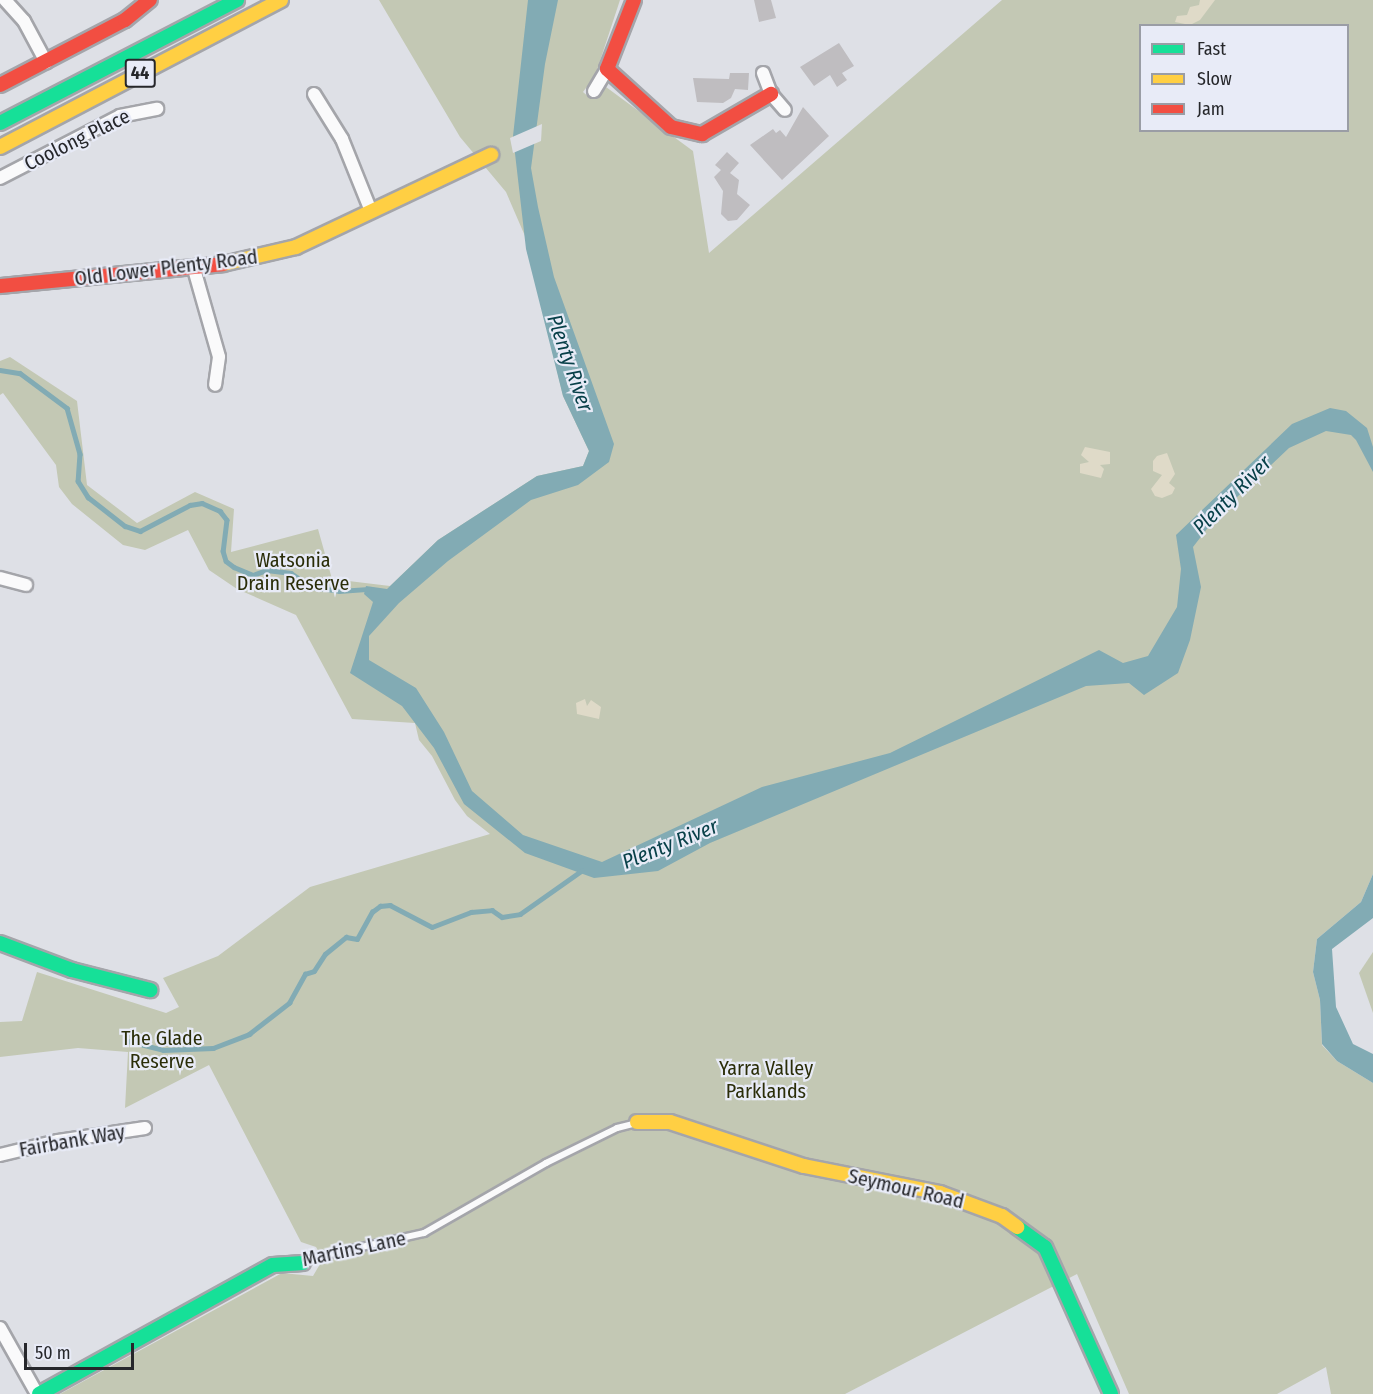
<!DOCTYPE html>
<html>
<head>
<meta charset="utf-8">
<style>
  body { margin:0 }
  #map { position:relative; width:1373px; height:1394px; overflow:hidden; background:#dee0e6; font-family:"Fira Sans Condensed",sans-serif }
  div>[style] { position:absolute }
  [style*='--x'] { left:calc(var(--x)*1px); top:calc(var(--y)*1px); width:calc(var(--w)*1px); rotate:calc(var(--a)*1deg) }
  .green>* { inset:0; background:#c3c8b4 }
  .sand>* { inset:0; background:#dfdac8 }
  .water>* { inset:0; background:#82abb4 }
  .pier>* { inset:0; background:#dee0e6 }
  .stream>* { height:4.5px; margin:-2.25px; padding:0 2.25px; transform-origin:2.25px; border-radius:2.25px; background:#82abb4 }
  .building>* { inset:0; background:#bfbdc0 }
  .roads { filter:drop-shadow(2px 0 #a4a5aa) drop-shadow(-2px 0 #a4a5aa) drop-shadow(0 2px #a4a5aa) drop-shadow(0 -2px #a4a5aa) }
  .lane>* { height:6px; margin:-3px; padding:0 3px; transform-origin:3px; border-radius:3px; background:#fafafb }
  .street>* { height:12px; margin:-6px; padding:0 6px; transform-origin:6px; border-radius:6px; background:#fafafb }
  .fast>* { height:14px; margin:-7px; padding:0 7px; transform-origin:7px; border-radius:7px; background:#16e098 }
  .slow>* { height:14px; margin:-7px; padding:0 7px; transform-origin:7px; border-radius:7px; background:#ffcf43 }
  .jam>* { height:14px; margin:-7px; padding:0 7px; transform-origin:7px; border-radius:7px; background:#f24e42 }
  span { translate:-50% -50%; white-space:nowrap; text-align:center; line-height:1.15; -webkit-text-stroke:4.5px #e8ebf7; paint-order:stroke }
  .shield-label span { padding:2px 4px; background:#e8ebf7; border:2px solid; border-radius:4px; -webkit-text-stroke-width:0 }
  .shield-label { font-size:18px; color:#26272b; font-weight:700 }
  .street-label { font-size:20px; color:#26272b }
  .park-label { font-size:20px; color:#2a2d08 }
  .water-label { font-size:21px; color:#084049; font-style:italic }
  .legend { position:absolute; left:1139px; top:24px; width:210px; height:108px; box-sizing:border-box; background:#e8ebf7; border:2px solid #9a9da5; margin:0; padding:8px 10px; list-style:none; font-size:18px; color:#26272b }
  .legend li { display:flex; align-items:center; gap:12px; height:30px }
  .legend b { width:30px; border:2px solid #9a9da5 }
  .scale { position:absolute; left:24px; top:1343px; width:110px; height:27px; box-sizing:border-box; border:3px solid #26272b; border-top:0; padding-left:8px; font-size:18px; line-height:21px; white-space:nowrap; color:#26272b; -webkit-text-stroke:4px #e8ebf7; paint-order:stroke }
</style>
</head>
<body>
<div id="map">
  <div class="green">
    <i style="clip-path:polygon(evenodd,379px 0,620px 0,595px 76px,583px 92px,591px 99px,606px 87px,693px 151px,709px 253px,1002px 0,1373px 0,1373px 874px,1361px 902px,1317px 939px,1313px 972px,1320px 1000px,1322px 1045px,1337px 1061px,1373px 1083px,1373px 1394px,1331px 1394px,1326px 1367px,1277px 1394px,1129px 1394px,1077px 1274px,845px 1394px,60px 1394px,282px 1273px,313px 1276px,323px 1259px,316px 1247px,301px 1242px,209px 1065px,125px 1108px,128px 1052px,78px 1048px,0 1057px,0 1022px,22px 1021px,37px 972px,166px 1013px,179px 1007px,163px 978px,218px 956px,310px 887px,490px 834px,467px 816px,455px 800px,432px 756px,419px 740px,415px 723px,352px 719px,296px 615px,237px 589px,209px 570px,188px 530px,145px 550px,123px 545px,72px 504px,59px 487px,56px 465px,3px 393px,0 395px,0 361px,10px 357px,77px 401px,87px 485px,137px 523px,195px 492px,234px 509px,231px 552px,318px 529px,332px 579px,390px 586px,438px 540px,537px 476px,583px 466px,589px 451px,563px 396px,525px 236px,506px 192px,460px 137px,379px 0,1140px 26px,1348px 26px,1348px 130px,1140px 130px,1140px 26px)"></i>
    <i style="clip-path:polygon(1373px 952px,1373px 1013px,1359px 973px)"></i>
  </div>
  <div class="sand">
    <i style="clip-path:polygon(1200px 0,1215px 0,1200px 20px,1190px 25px,1175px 22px,1177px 16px,1187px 15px,1190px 7px,1199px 5px)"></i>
    <i style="clip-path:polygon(1085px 447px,1110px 452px,1110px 464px,1100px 465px,1104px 469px,1101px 478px,1080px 473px,1080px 464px,1089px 462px,1081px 455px)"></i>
    <i style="clip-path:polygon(1167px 453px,1175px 474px,1169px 483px,1175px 488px,1172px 494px,1162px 498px,1155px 496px,1151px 489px,1162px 475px,1153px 471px,1153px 461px,1157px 456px)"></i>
    <i style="clip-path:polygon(585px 699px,587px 706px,591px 700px,601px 707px,599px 719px,577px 714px,576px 703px)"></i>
  </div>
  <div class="water">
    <i style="clip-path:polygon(528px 0,558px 0,545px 64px,531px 168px,538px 207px,554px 277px,614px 444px,609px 462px,578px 485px,531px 500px,448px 561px,399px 603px,369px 636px,369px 660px,416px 688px,444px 732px,472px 791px,523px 835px,602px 862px,762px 787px,890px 753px,1099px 650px,1123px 663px,1148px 656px,1177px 607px,1181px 569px,1176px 535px,1292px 424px,1330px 408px,1346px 411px,1367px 428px,1373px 447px,1373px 472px,1356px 440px,1351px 435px,1326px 431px,1289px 448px,1217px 516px,1193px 547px,1201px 587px,1190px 640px,1178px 673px,1144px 695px,1129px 683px,1086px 686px,710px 843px,658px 871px,594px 878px,525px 853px,464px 804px,434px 748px,402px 706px,350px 673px,373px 602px,364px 594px,366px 586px,387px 589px,438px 540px,537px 476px,583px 466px,589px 451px,563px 396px,526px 249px,513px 136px)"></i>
    <i style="clip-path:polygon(1373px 874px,1373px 918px,1332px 949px,1336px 1007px,1353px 1044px,1373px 1054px,1373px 1083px,1337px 1061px,1322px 1044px,1320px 1000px,1313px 972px,1317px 939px,1361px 902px)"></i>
  </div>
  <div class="pier">
    <i style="clip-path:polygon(542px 124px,541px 141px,513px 153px,510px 138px)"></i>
  </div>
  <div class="stream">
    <i style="--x:0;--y:370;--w:20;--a:9"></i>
    <i style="--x:20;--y:373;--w:59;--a:36.7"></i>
    <i style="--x:67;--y:408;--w:48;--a:74.2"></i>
    <i style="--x:80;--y:454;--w:27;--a:94"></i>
    <i style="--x:78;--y:481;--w:19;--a:58"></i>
    <i style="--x:88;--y:497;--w:47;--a:38.1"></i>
    <i style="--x:125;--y:526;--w:16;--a:18"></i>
    <i style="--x:140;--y:531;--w:56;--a:-27.5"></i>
    <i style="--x:190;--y:505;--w:12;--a:-9"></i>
    <i style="--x:202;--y:503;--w:20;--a:24"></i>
    <i style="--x:220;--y:511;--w:11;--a:52"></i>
    <i style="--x:227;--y:520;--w:31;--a:97"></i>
    <i style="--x:223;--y:551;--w:10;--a:73"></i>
    <i style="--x:226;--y:561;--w:10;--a:37"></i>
    <i style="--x:234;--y:567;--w:21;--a:23"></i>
    <i style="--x:253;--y:575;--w:15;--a:-20"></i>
    <i style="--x:267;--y:570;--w:24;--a:7"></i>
    <i style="--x:291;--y:573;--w:25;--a:34"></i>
    <i style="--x:312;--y:587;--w:27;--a:8"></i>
    <i style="--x:339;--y:591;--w:30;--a:-4"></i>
    <i style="--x:128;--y:1041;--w:36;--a:14"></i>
    <i style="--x:163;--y:1050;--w:50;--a:-2.3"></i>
    <i style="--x:213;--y:1048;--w:39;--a:-21"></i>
    <i style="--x:249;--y:1034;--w:51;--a:-37.8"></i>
    <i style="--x:289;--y:1003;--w:33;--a:-61"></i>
    <i style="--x:305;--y:974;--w:9;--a:-18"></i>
    <i style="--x:314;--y:971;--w:20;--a:-57"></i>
    <i style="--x:325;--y:954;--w:27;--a:-39"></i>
    <i style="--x:346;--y:937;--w:11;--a:10"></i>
    <i style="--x:357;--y:939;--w:31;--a:-61"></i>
    <i style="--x:372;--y:912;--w:10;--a:-37"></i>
    <i style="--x:380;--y:906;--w:10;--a:-6"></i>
    <i style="--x:390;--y:905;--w:47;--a:27.6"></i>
    <i style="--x:432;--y:927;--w:42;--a:-21"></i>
    <i style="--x:471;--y:912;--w:21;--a:-5"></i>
    <i style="--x:492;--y:910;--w:12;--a:35"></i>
    <i style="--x:502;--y:917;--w:18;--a:-9"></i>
    <i style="--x:520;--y:914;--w:75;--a:-35.2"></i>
  </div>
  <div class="building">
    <i style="clip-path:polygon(754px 0,771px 0,776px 18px,759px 22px)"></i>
    <i style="clip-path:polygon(839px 43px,854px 66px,842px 73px,847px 80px,837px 87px,830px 75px,814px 86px,800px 67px)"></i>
    <i style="clip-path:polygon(730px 73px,749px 73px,748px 90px,735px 89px,731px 98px,723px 103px,697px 102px,693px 78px,729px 79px)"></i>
    <i style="clip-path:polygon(803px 107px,829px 136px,782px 180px,750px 145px,773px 129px,776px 133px,780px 130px,786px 137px)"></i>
    <i style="clip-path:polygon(727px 152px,739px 163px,730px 173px,739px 180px,737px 194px,750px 205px,737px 220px,728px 221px,721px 214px,723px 191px,714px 177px,721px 170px,715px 165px)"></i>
  </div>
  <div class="roads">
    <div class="lane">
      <i style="--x:304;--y:1263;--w:18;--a:-22"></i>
      <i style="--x:321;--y:1256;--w:106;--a:-12.6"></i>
      <i style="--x:424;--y:1233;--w:141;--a:-29.8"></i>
      <i style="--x:546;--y:1163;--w:79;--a:-26.2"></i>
      <i style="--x:617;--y:1128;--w:21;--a:-14"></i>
    </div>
    <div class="street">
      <i style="--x:5;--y:0;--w:28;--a:48"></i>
      <i style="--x:24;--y:21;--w:47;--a:61.8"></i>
      <i style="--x:763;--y:73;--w:22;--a:69"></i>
      <i style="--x:771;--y:94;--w:21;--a:49"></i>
      <i style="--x:594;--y:91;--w:26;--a:-59"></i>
      <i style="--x:314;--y:94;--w:53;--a:58.1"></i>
      <i style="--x:342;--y:139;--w:78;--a:68.1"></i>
      <i style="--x:0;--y:178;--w:135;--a:-27.3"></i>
      <i style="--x:120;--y:116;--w:38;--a:-11"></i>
      <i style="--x:194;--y:269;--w:91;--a:74.1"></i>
      <i style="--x:219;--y:357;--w:28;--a:98"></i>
      <i style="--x:0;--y:578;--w:27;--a:15"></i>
      <i style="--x:0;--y:1155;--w:60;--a:-13.6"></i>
      <i style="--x:58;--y:1141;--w:88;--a:-8.5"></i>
      <i style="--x:0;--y:1328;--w:76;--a:60.7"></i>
    </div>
    <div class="fast">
      <i style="--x:0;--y:123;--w:267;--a:-27.4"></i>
      <i style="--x:0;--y:943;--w:77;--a:20.6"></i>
      <i style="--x:72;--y:970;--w:81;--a:14.4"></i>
      <i style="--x:1017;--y:1227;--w:34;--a:36"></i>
      <i style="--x:1045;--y:1247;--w:161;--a:65.8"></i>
      <i style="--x:39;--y:1394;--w:267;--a:-28.9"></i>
      <i style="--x:273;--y:1265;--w:30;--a:-4"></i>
    </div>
    <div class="slow">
      <i style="--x:0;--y:147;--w:317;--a:-27.6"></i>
      <i style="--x:223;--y:264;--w:75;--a:-13.1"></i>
      <i style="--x:296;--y:247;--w:216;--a:-25.3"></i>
      <i style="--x:637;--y:1122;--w:33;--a:0"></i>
      <i style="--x:670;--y:1122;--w:141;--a:18.2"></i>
      <i style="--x:804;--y:1166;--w:139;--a:11.2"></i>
      <i style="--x:940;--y:1193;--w:66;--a:20.4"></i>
      <i style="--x:1002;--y:1216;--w:19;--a:36"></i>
    </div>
    <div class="jam">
      <i style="--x:634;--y:0;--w:74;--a:111.4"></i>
      <i style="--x:607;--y:69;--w:86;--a:42.2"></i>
      <i style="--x:671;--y:127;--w:32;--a:13"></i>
      <i style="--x:702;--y:134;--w:80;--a:-30.1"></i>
      <i style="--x:0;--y:85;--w:141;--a:-27.5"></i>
      <i style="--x:125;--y:20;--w:32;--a:-39"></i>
      <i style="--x:0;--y:286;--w:224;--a:-5.6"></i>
    </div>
  </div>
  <div class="shield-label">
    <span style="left:140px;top:73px">44</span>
  </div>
  <div class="street-label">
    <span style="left:77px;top:140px;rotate:-26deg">Coolong Place</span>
    <span style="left:166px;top:268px;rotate:-7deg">Old Lower Plenty Road</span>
    <span style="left:72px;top:1141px;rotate:-10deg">Fairbank Way</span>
    <span style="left:906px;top:1189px;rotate:13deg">Seymour Road</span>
    <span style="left:354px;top:1249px;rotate:-12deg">Martins Lane</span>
  </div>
  <div class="park-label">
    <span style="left:293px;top:572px">Watsonia<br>Drain Reserve</span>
    <span style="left:162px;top:1050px">The Glade<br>Reserve</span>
    <span style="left:766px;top:1080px">Yarra Valley<br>Parklands</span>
  </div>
  <div class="water-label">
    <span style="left:570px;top:363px;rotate:71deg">Plenty River</span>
    <span style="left:1232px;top:495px;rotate:-45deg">Plenty River</span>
    <span style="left:670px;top:844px;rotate:-22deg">Plenty River</span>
  </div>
  <ul class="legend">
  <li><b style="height:8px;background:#16e098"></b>Fast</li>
  <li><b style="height:8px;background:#ffcf43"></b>Slow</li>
  <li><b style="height:8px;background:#f24e42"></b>Jam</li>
  </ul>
  <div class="scale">50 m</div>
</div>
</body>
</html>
